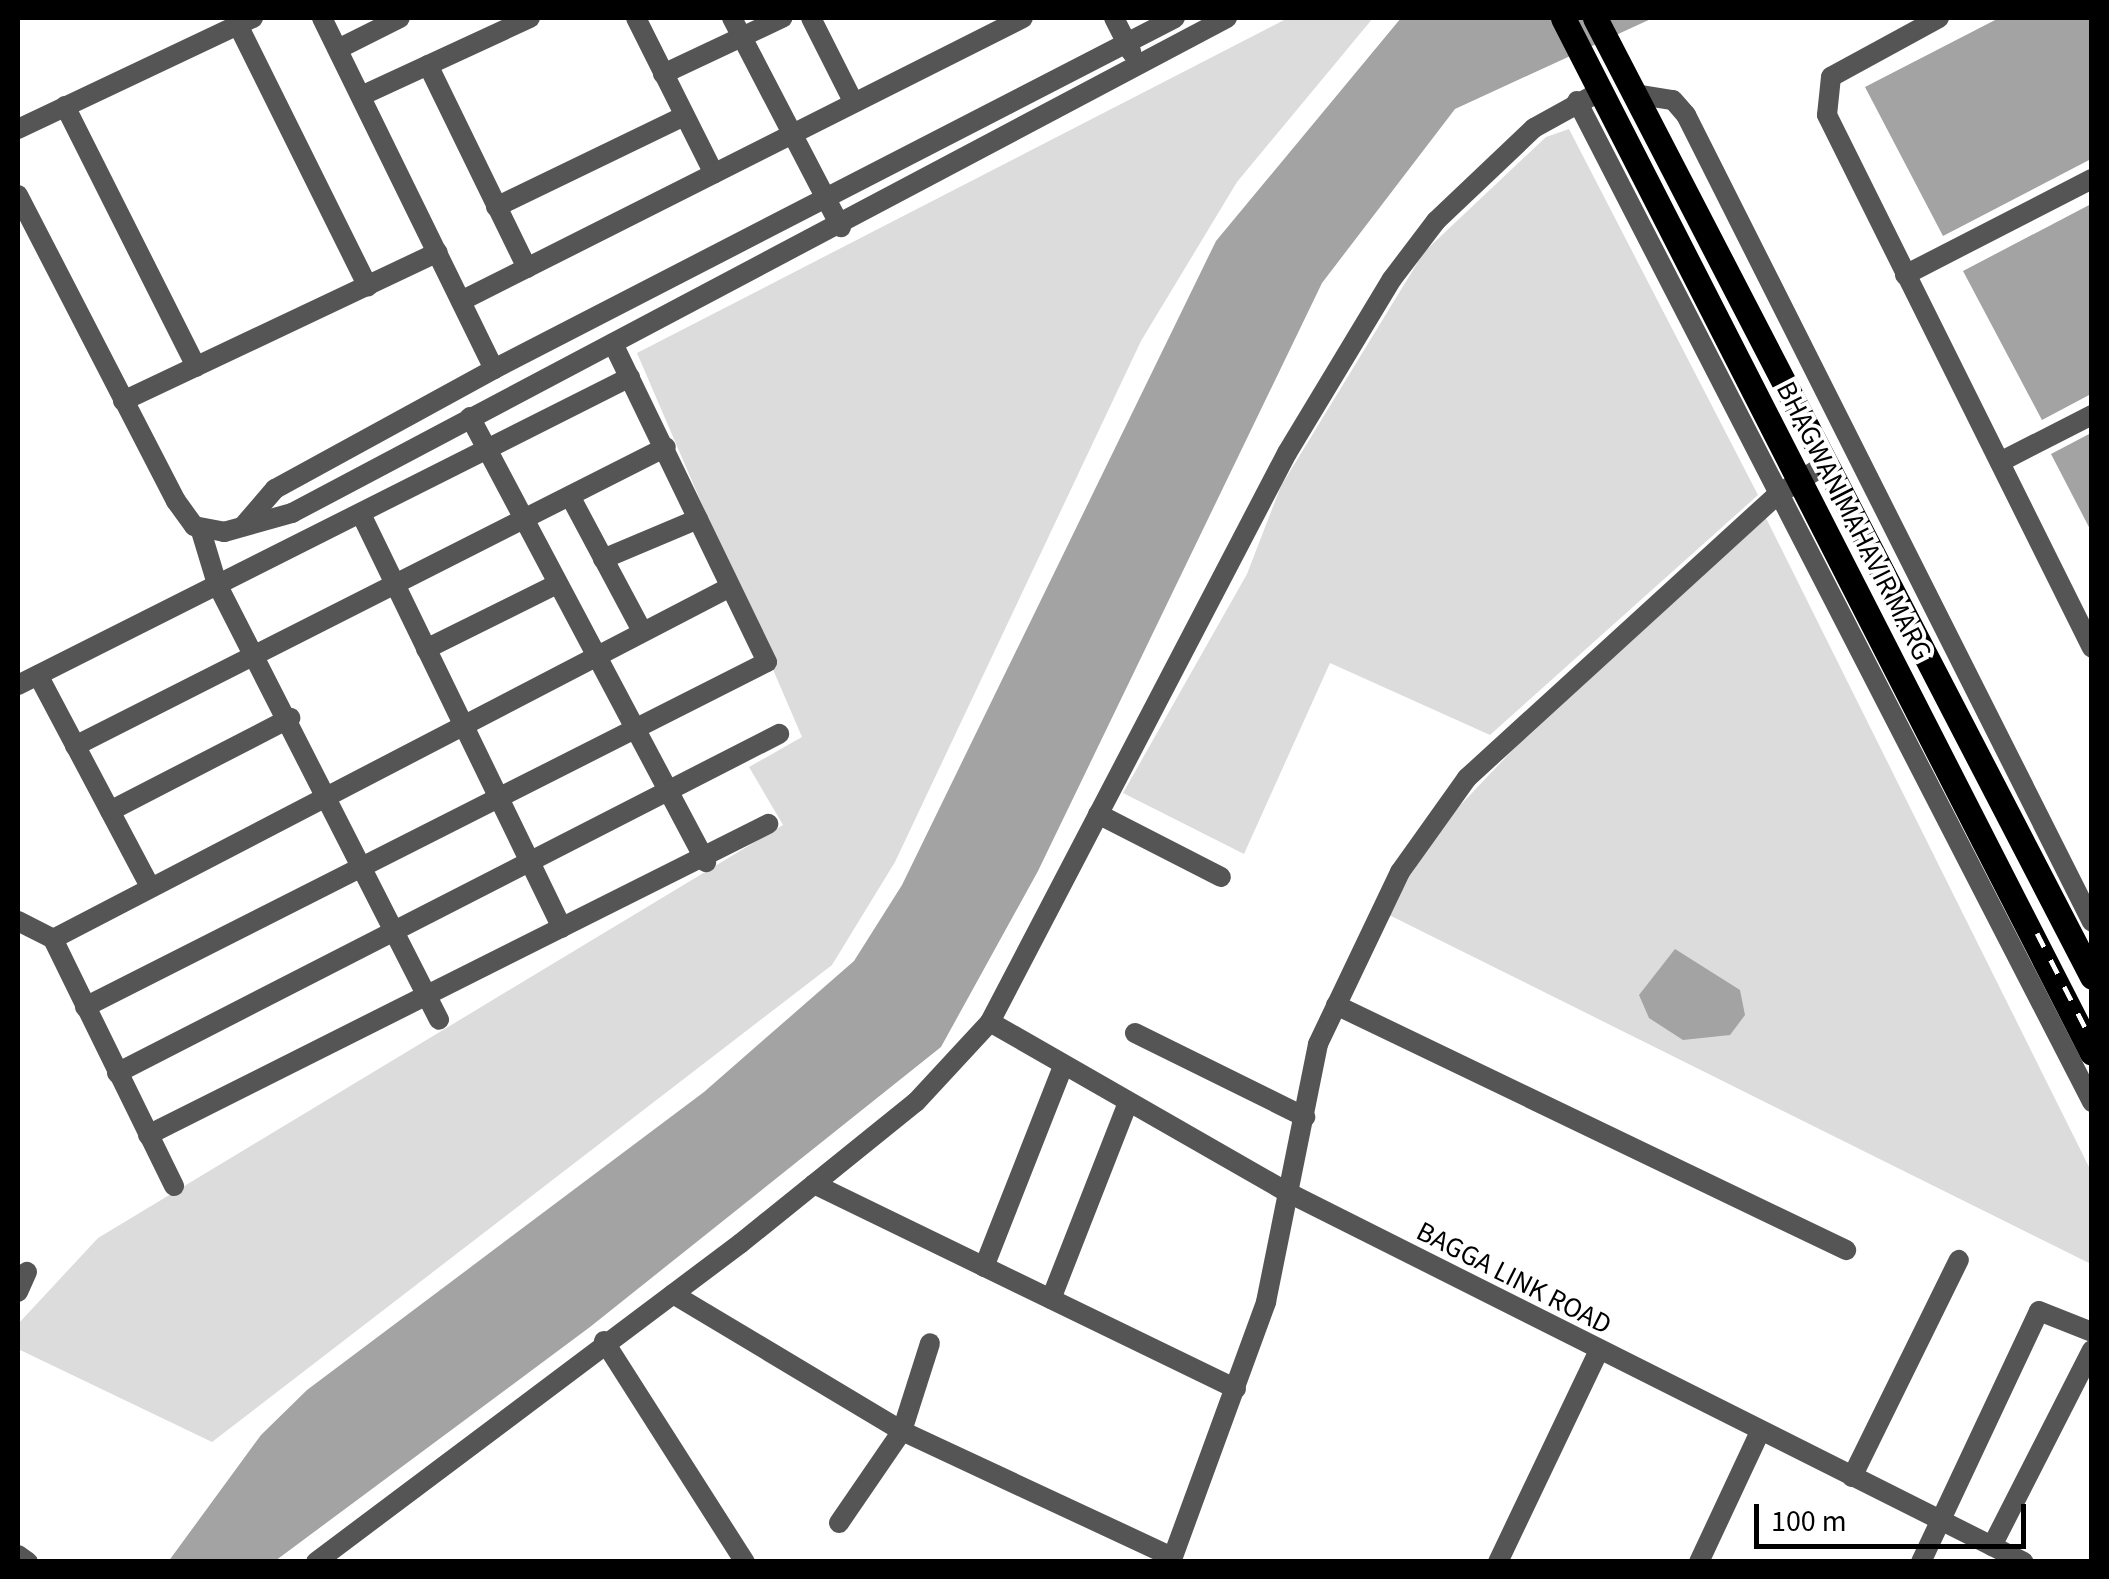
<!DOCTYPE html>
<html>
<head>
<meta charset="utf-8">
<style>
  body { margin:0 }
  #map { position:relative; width:2109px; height:1579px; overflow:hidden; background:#fff; font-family:"Source Sans 3",sans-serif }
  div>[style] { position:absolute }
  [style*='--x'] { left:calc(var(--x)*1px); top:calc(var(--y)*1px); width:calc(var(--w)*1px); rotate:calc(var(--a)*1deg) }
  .green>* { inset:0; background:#dcdcdc }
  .water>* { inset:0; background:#a3a3a3 }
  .minor>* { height:20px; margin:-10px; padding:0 10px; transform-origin:10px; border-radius:10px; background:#555 }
  .major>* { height:25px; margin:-12.5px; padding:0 12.5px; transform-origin:12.5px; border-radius:12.5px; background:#000 }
  .rail>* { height:9px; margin-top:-4.5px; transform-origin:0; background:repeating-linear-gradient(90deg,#fff 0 15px,#000 0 30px); box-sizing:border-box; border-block:2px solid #000 }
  span { translate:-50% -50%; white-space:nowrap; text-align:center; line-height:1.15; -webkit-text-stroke:8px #fff; paint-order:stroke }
  .street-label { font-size:28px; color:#000 }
  .frame { position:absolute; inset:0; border:20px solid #000; pointer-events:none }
  .scale { position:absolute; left:1754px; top:1504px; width:272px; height:45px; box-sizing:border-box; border:5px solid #000; border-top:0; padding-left:12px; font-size:30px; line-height:35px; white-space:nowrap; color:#000; -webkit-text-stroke:8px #fff; paint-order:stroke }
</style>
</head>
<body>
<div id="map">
  <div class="green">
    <i style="clip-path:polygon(1288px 18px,1373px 18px,1237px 182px,1141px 341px,895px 862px,832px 965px,212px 1442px,18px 1349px,18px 1324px,98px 1238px,783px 825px,749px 767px,802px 737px,637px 353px)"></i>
    <i style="clip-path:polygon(1569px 129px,1758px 495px,1490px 735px,1330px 663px,1244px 854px,1123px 793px,1247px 574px,1281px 486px,1424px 252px,1546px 137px)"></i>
    <i style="clip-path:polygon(1766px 518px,2091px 1171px,2091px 1264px,1385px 913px,1450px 816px,1527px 735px)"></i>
  </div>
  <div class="water">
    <i style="clip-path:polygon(1401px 18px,1653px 18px,1455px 109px,1322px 283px,1038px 871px,941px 1047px,590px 1327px,275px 1561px,168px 1562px,261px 1435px,307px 1390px,704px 1092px,854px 961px,902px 885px,1216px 241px)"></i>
    <i style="clip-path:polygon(1999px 18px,2091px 18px,2091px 159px,1943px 236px,1865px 87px)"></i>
    <i style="clip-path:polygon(2091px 204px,2091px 394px,2042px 420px,1963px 271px)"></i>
    <i style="clip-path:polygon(2091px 433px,2091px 531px,2051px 454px)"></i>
    <i style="clip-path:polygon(1675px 949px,1740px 990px,1745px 1015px,1730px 1035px,1683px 1040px,1649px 1018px,1639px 995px)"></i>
  </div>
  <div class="minor">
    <i style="--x:322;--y:18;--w:391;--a:63.9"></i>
    <i style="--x:636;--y:18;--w:174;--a:63.4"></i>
    <i style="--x:732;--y:18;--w:236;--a:62.5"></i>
    <i style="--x:811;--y:18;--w:91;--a:63.2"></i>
    <i style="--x:1114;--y:18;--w:38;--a:63"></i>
    <i style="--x:1939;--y:18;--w:123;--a:151.4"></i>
    <i style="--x:1831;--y:77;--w:38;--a:96"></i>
    <i style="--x:1827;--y:115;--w:595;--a:63.56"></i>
    <i style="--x:238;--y:25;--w:292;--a:63.6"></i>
    <i style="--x:338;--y:49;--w:69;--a:-26.6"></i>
    <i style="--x:428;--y:65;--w:226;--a:64"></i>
    <i style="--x:663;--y:74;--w:132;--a:-25.2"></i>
    <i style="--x:1634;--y:94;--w:39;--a:9"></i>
    <i style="--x:1673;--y:100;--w:20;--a:49"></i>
    <i style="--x:1686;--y:115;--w:903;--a:63.29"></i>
    <i style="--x:361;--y:96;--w:186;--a:-24.8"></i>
    <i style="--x:1577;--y:101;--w:1126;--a:62.77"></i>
    <i style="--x:65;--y:106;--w:292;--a:63.3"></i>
    <i style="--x:18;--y:129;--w:260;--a:-25.3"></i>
    <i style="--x:18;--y:195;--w:344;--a:62.7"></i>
    <i style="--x:176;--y:501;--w:31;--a:54"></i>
    <i style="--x:194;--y:526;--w:31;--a:11"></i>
    <i style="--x:224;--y:532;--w:71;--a:-15.6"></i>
    <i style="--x:292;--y:513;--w:1058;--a:-27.9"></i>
    <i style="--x:496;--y:207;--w:209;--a:-25.8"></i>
    <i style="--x:1905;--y:275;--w:210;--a:-27.2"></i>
    <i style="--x:461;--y:301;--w:629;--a:-26.73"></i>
    <i style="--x:123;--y:401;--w:348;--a:-25.3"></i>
    <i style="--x:470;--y:417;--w:504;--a:62.06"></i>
    <i style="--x:2000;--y:462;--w:103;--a:-27.1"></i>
    <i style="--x:570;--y:496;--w:153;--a:61.9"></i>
    <i style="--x:361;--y:514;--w:460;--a:64.1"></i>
    <i style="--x:244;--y:525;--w:48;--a:-49.3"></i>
    <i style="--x:275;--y:489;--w:250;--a:-28.7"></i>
    <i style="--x:494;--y:369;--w:766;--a:-27.27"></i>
    <i style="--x:201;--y:531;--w:55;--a:73.2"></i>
    <i style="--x:217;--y:584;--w:489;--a:63"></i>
    <i style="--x:603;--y:559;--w:103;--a:-22.8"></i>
    <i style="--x:426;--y:649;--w:146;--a:-26.4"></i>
    <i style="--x:38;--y:675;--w:238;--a:62.1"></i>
    <i style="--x:18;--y:685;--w:685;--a:-26.71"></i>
    <i style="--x:75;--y:746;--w:662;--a:-26.84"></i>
    <i style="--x:110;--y:811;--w:203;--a:-27.3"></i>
    <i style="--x:1098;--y:814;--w:138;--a:27.1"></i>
    <i style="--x:18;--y:921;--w:39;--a:27"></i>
    <i style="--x:53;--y:939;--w:275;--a:63.9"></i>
    <i style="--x:53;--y:939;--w:763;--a:-27.47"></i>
    <i style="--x:1336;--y:1005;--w:566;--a:25.66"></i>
    <i style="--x:85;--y:1007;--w:764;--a:-26.83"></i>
    <i style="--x:767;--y:662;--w:354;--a:-115.8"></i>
    <i style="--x:990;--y:1022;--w:344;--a:29.8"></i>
    <i style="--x:1289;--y:1193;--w:822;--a:26.66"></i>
    <i style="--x:1135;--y:1033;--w:190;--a:26.3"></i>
    <i style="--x:117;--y:1073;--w:744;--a:-27.12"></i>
    <i style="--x:148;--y:1135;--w:694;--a:-26.64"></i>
    <i style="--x:814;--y:1184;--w:469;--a:25.9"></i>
    <i style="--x:984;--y:1267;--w:216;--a:-68.5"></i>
    <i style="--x:18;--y:1292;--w:22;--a:-66"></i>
    <i style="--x:673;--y:1294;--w:267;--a:30.9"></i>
    <i style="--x:902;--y:1431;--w:298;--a:25"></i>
    <i style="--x:1051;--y:1299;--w:208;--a:-68.6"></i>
    <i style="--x:604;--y:1341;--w:262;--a:57.5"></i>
    <i style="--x:1852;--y:1477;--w:242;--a:-63.8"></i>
    <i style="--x:839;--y:1523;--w:112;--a:-55.6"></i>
    <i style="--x:902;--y:1431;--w:92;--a:-72.3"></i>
    <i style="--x:1992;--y:1546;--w:220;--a:-63"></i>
    <i style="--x:18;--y:1555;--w:12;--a:35"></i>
    <i style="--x:316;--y:1562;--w:531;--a:-36.89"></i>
    <i style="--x:741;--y:1243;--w:225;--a:-38.9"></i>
    <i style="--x:916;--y:1102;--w:109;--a:-47.2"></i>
    <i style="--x:990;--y:1022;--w:642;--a:-62.44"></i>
    <i style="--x:1287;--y:453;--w:203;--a:-58.9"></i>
    <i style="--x:1392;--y:279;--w:73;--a:-52.8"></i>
    <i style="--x:1436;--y:221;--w:135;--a:-43.5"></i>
    <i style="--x:1534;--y:128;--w:77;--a:-28.9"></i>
    <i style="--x:1171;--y:1562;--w:277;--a:-69.9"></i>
    <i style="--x:1266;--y:1302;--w:263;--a:-78.6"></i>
    <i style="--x:1318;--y:1044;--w:191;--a:-64.5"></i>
    <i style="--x:1400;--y:872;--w:115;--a:-54.5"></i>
    <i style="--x:1467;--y:778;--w:420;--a:-42.4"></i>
    <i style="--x:1777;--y:495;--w:58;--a:-32.3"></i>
    <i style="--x:1498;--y:1562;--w:233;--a:-64.5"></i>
    <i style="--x:1699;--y:1562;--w:144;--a:-64.9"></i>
    <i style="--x:1921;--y:1562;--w:277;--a:-64.8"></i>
    <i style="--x:2039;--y:1311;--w:57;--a:21.6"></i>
  </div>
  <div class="major">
    <i style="--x:1563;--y:18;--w:1162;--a:62.93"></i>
    <i style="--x:1595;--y:18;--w:1080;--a:62.6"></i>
  </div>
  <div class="rail">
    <i style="--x:2037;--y:933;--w:121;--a:63"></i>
  </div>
  <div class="street-label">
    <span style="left:1854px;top:521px;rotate:63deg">BHAGWAN MAHAVIR MARG</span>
    <span style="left:1514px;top:1278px;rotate:27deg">BAGGA LINK ROAD</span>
  </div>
  <div class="frame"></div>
  <div class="scale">100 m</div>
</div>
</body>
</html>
